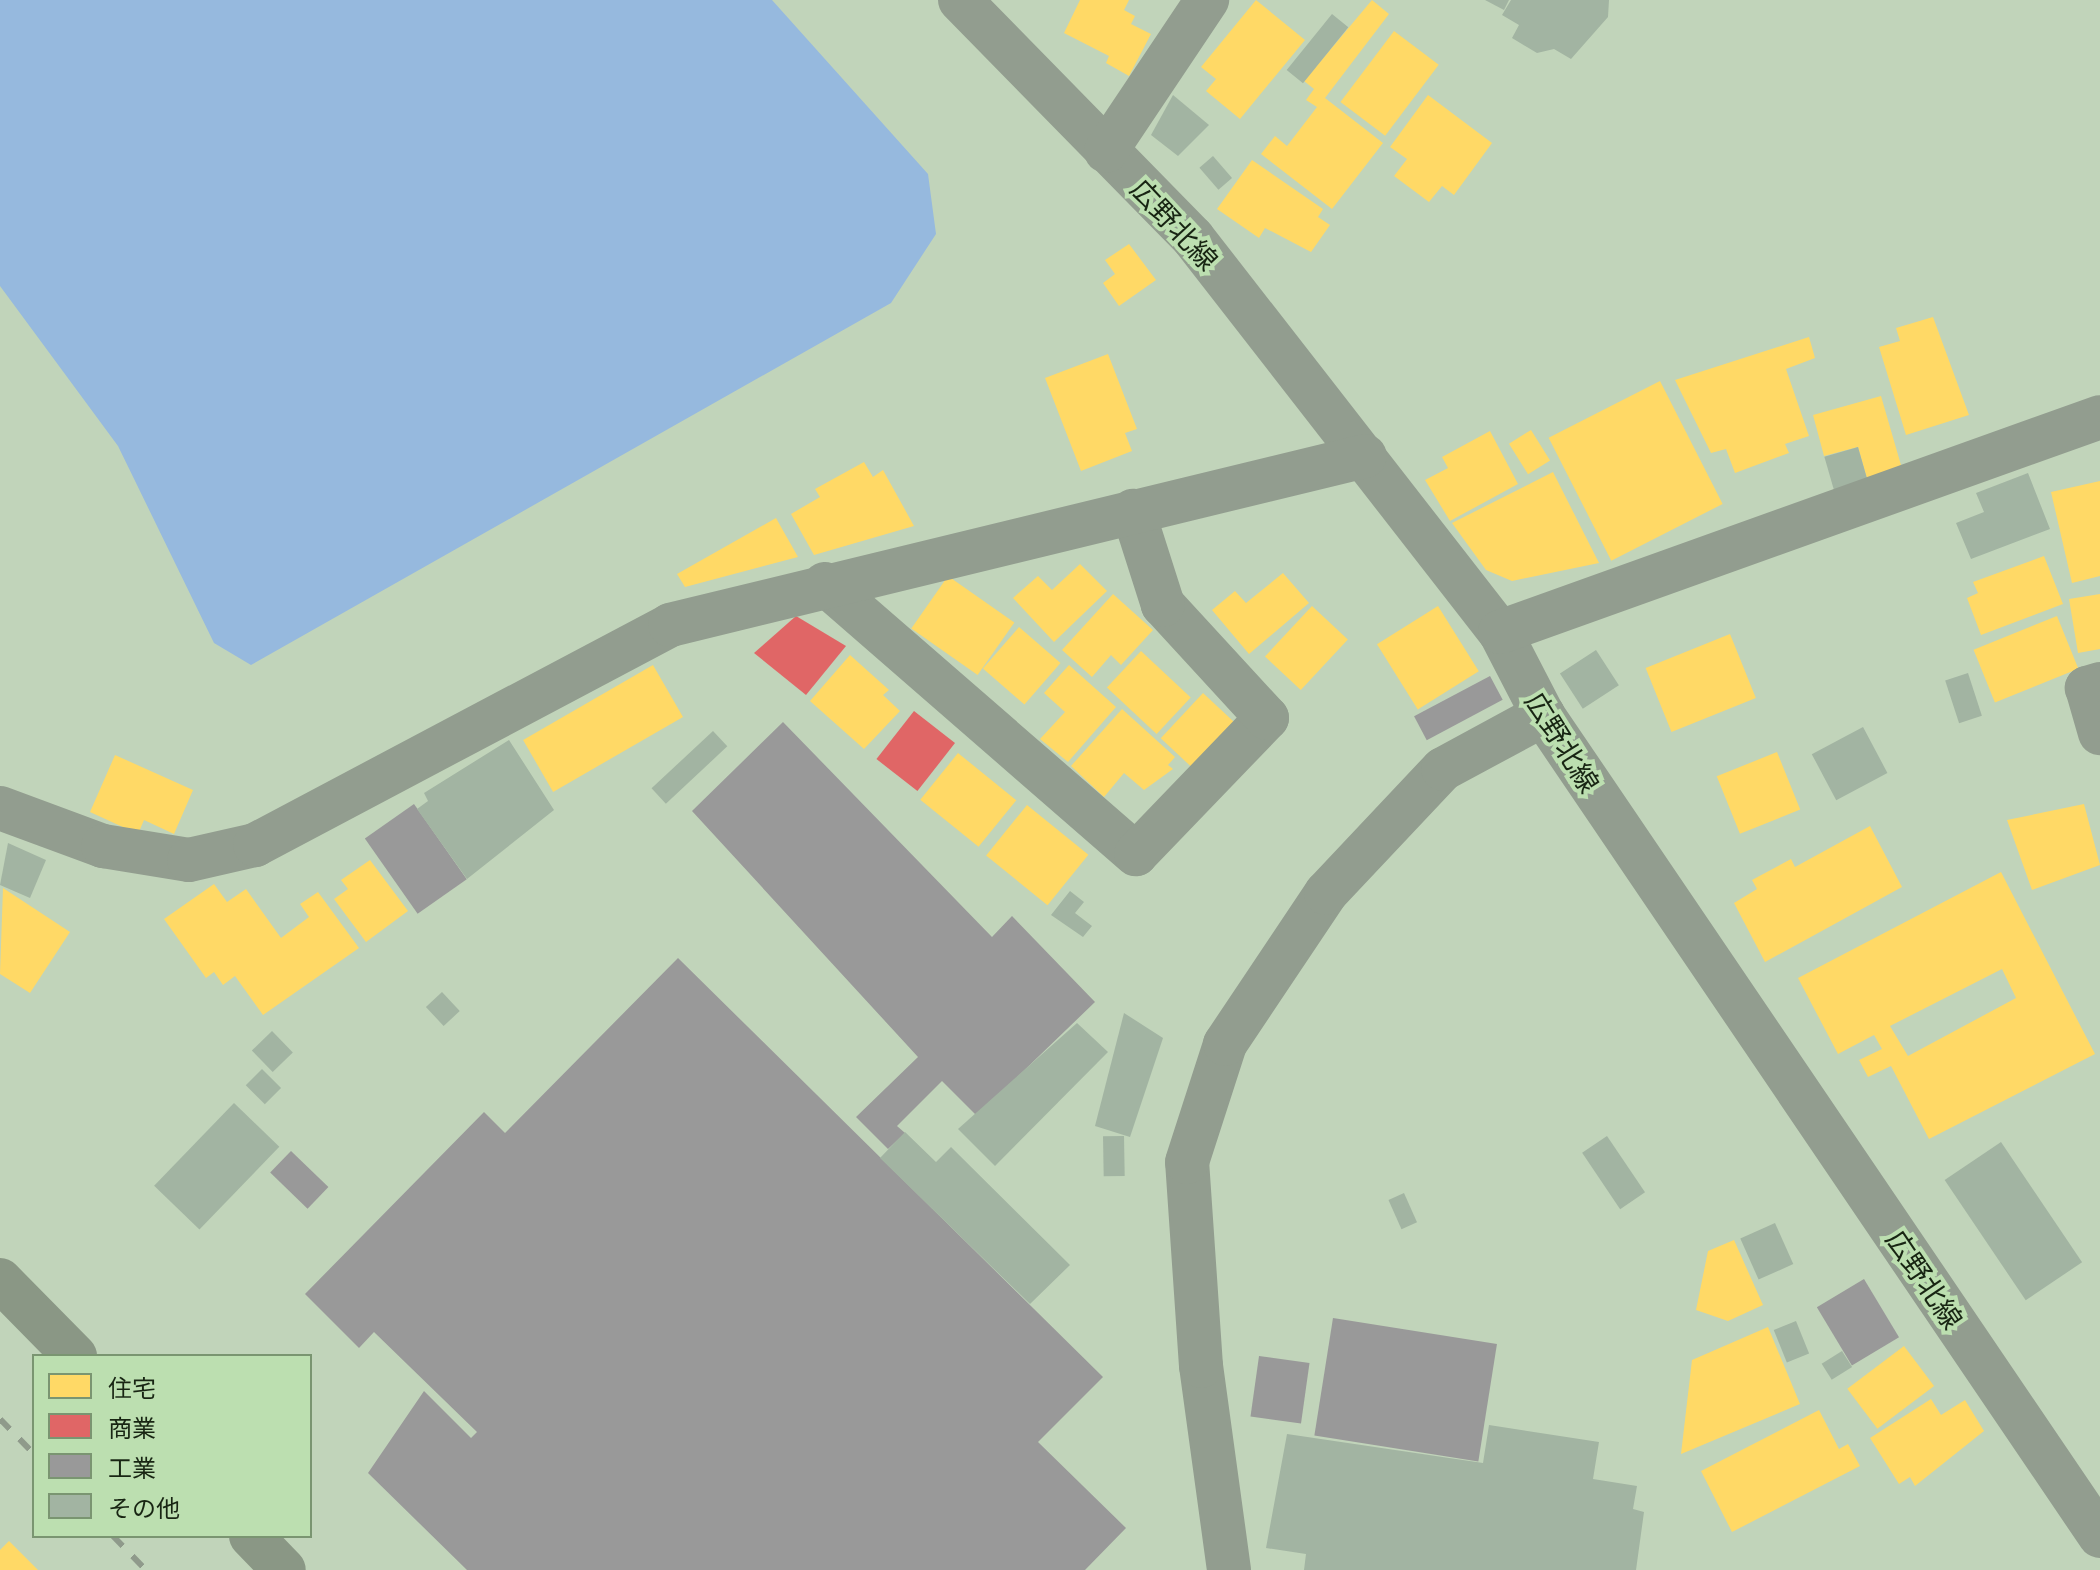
<!DOCTYPE html>
<html>
<head>
<meta charset="utf-8">
<style>
  body { margin:0 }
  #map { position:relative; width:2100px; height:1570px; overflow:hidden; background:#c1d4ba; font-family:Manrope,"Noto Sans JP",sans-serif }
  div>[style] { position:absolute }
  [style*='--x'] { left:calc(var(--x)*1px); top:calc(var(--y)*1px); width:calc(var(--w)*1px); rotate:calc(var(--a)*1deg) }
  .water>* { inset:0; background:#96b9de }
  .homes>* { inset:0; background:#ffd966; transform-origin:0 0 }
  .shops>* { inset:0; background:#e06666; transform-origin:0 0 }
  .industry>* { inset:0; background:#999; transform-origin:0 0 }
  .building>* { inset:0; background:#a2b4a2; transform-origin:0 0 }
  .minor>* { height:44px; margin:-22px; padding:0 22px; transform-origin:22px; border-radius:22px; background:#929d8f }
  .major>* { height:44px; margin:-22px; padding:0 22px; transform-origin:22px; border-radius:22px; background:#8a9785 }
  .rail>* { height:6px; margin-top:-3px; transform-origin:0; background:repeating-linear-gradient(90deg,#8f9a8b 0 14px,transparent 0 28px) }
  span { translate:-50% -50%; white-space:nowrap; text-align:center; line-height:1.15; -webkit-text-stroke:8px #bcdfb0; paint-order:stroke }
  .street-label { font-size:28px; color:#182513 }
  .legend { position:absolute; left:32px; top:1354px; width:280px; height:184px; box-sizing:border-box; background:#bcdfb0; border:2px solid #7a9571; margin:0; padding:10px 14px; list-style:none; font-size:24px; color:#182513 }
  .legend li { display:flex; align-items:center; gap:16px; height:40px }
  .legend b { width:40px; border:2px solid #7a9571 }
</style>
</head>
<body>
<div id="map">
  <div class="water">
    <i style="clip-path:polygon(0 0,772px 0,928px 174px,936px 234px,891px 303px,251px 665px,214px 643px,118px 446px,0 286px)"></i>
  </div>
  <div class="homes">
    <i style="clip-path:polygon(1080px 0,1129px 0,1124px 10px,1135px 16px,1131px 24px,1151px 34px,1129px 76px,1106px 63px,1109px 56px,1064px 33px)"></i>
    <i style="clip-path:polygon(1256px 0,1305px 40px,1240px 119px,1206px 91px,1216px 79px,1201px 67px)"></i>
    <i style="clip-path:polygon(1372px 0,1389px 14px,1325px 98px,1383px 143px,1332px 209px,1261px 154px,1275px 136px,1287px 146px,1317px 107px,1306px 100px,1314px 89px,1304px 81px)"></i>
    <i style="left:1394px;top:31px;width:56px;height:89px;rotate:37deg"></i>
    <i style="clip-path:polygon(1428px 95px,1492px 143px,1454px 195px,1442px 186px,1429px 202px,1394px 176px,1407px 159px,1390px 147px)"></i>
    <i style="clip-path:polygon(1252px 160px,1323px 209px,1318px 217px,1330px 225px,1311px 252px,1265px 228px,1259px 238px,1217px 209px)"></i>
    <i style="clip-path:polygon(1129px 244px,1156px 280px,1119px 306px,1103px 283px,1115px 274px,1105px 260px)"></i>
    <i style="clip-path:polygon(1933px 317px,1969px 415px,1906px 435px,1879px 347px,1900px 341px,1896px 328px)"></i>
    <i style="clip-path:polygon(1809px 337px,1815px 358px,1786px 369px,1809px 436px,1785px 444px,1789px 453px,1735px 473px,1726px 449px,1711px 453px,1675px 380px)"></i>
    <i style="clip-path:polygon(1108px 354px,1137px 429px,1125px 433px,1132px 451px,1081px 471px,1045px 378px)"></i>
    <i style="left:1660px;top:381px;width:138px;height:125px;rotate:63deg"></i>
    <i style="clip-path:polygon(1881px 396px,1903px 472px,1868px 482px,1858px 447px,1824px 456px,1813px 415px)"></i>
    <i style="left:1531px;top:430px;width:36px;height:26px;rotate:58deg"></i>
    <i style="clip-path:polygon(1490px 431px,1518px 484px,1450px 521px,1425px 480px,1448px 468px,1442px 457px)"></i>
    <i style="clip-path:polygon(864px 462px,873px 477px,883px 470px,914px 526px,814px 555px,791px 514px,820px 497px,815px 489px)"></i>
    <i style="clip-path:polygon(1553px 472px,1599px 563px,1512px 581px,1486px 570px,1452px 523px)"></i>
    <i style="clip-path:polygon(2100px 481px,2100px 576px,2072px 583px,2051px 492px)"></i>
    <i style="clip-path:polygon(776px 518px,798px 557px,685px 587px,677px 574px)"></i>
    <i style="clip-path:polygon(2044px 556px,2063px 604px,1981px 635px,1967px 598px,1978px 593px,1973px 582px)"></i>
    <i style="clip-path:polygon(1080px 564px,1107px 591px,1054px 642px,1013px 598px,1038px 576px,1052px 590px)"></i>
    <i style="clip-path:polygon(1283px 573px,1309px 603px,1249px 654px,1212px 610px,1235px 591px,1246px 603px)"></i>
    <i style="left:948px;top:576px;width:81px;height:64px;rotate:35deg"></i>
    <i style="clip-path:polygon(1113px 594px,1153px 630px,1121px 665px,1111px 655px,1092px 677px,1062px 650px)"></i>
    <i style="clip-path:polygon(2100px 594px,2100px 649px,2078px 653px,2069px 599px)"></i>
    <i style="left:1312px;top:606px;width:49px;height:69px;rotate:43deg"></i>
    <i style="left:1438px;top:606px;width:77px;height:72px;rotate:58deg"></i>
    <i style="left:2057px;top:616px;width:57px;height:90px;rotate:68deg"></i>
    <i style="left:1019px;top:627px;width:55px;height:55px;rotate:41deg"></i>
    <i style="left:1730px;top:634px;width:69px;height:91px;rotate:68deg"></i>
    <i style="left:1141px;top:651px;width:68px;height:50px;rotate:43deg"></i>
    <i style="clip-path:polygon(850px 655px,889px 690px,883px 695px,900px 711px,864px 749px,810px 701px)"></i>
    <i style="left:653px;top:665px;width:60px;height:150px;rotate:60deg"></i>
    <i style="clip-path:polygon(1069px 665px,1116px 707px,1068px 762px,1040px 739px,1065px 712px,1044px 693px)"></i>
    <i style="left:1203px;top:693px;width:44px;height:62px;rotate:43deg"></i>
    <i style="clip-path:polygon(1122px 709px,1175px 757px,1168px 765px,1173px 769px,1144px 790px,1124px 773px,1104px 797px,1071px 766px)"></i>
    <i style="left:1777px;top:752px;width:62px;height:65px;rotate:68deg"></i>
    <i style="left:958px;top:753px;width:75px;height:60px;rotate:39deg"></i>
    <i style="clip-path:polygon(115px 755px,193px 790px,174px 834px,144px 820px,138px 834px,90px 812px)"></i>
    <i style="clip-path:polygon(2084px 804px,2100px 865px,2032px 890px,2007px 820px)"></i>
    <i style="left:1027px;top:805px;width:79px;height:65px;rotate:39deg"></i>
    <i style="clip-path:polygon(1870px 826px,1902px 887px,1765px 962px,1734px 903px,1757px 889px,1752px 880px,1791px 859px,1795px 867px)"></i>
    <i style="clip-path:polygon(370px 860px,408px 911px,366px 942px,334px 899px,348px 889px,341px 880px)"></i>
    <i style="clip-path:polygon(evenodd,2001px 872px,2095px 1054px,1929px 1139px,1891px 1066px,1868px 1077px,1859px 1060px,1882px 1049px,1874px 1035px,1838px 1054px,1798px 978px,2001px 872px,2002px 969px,2016px 998px,1908px 1056px,1890px 1026px,2002px 969px)"></i>
    <i style="clip-path:polygon(214px 884px,227px 902px,246px 889px,281px 938px,309px 917px,300px 904px,318px 892px,359px 948px,263px 1015px,235px 976px,223px 985px,214px 972px,206px 978px,164px 919px)"></i>
    <i style="clip-path:polygon(3px 888px,70px 932px,30px 993px,0 974px)"></i>
    <i style="clip-path:polygon(1734px 1240px,1763px 1305px,1728px 1321px,1696px 1310px,1708px 1251px)"></i>
    <i style="clip-path:polygon(1768px 1327px,1800px 1404px,1681px 1454px,1692px 1360px)"></i>
    <i style="left:1904px;top:1346px;width:50px;height:71px;rotate:53deg"></i>
    <i style="clip-path:polygon(1931px 1399px,1941px 1415px,1965px 1400px,1984px 1431px,1915px 1486px,1910px 1477px,1899px 1484px,1870px 1438px)"></i>
    <i style="clip-path:polygon(1819px 1410px,1839px 1449px,1848px 1444px,1860px 1466px,1732px 1532px,1701px 1471px)"></i>
    <i style="clip-path:polygon(9px 1541px,38px 1570px,0 1570px,0 1550px)"></i>
  </div>
  <div class="shops">
    <i style="clip-path:polygon(796px 616px,846px 646px,806px 695px,754px 653px)"></i>
    <i style="left:914px;top:711px;width:52px;height:61px;rotate:38deg"></i>
  </div>
  <div class="industry">
    <i style="left:1490px;top:676px;width:27px;height:86px;rotate:62deg"></i>
    <i style="clip-path:polygon(783px 722px,992px 937px,1012px 916px,1095px 1002px,977px 1116px,942px 1081px,897px 1126px,905px 1133px,888px 1149px,856px 1117px,918px 1057px,692px 811px)"></i>
    <i style="left:414px;top:804px;width:92px;height:60px;rotate:55deg"></i>
    <i style="clip-path:polygon(678px 958px,1103px 1377px,1038px 1442px,1126px 1528px,1085px 1570px,467px 1570px,368px 1473px,424px 1391px,471px 1438px,477px 1432px,374px 1332px,359px 1348px,305px 1294px,484px 1112px,505px 1133px)"></i>
    <i style="left:291px;top:1151px;width:52px;height:30px;rotate:44deg"></i>
    <i style="left:1864px;top:1279px;width:68px;height:55px;rotate:59deg"></i>
    <i style="left:1333px;top:1318px;width:166px;height:119px;rotate:9deg"></i>
    <i style="left:1259px;top:1356px;width:51px;height:61px;rotate:8deg"></i>
  </div>
  <div class="building">
    <i style="clip-path:polygon(1485px 0,1509px 0,1504px 10px)"></i>
    <i style="clip-path:polygon(1511px 0,1609px 0,1608px 17px,1571px 59px,1554px 49px,1537px 53px,1512px 38px,1519px 25px,1502px 15px)"></i>
    <i style="left:1332px;top:14px;width:21px;height:72px;rotate:39deg"></i>
    <i style="clip-path:polygon(1173px 95px,1209px 125px,1178px 156px,1151px 135px)"></i>
    <i style="left:1213px;top:156px;width:29px;height:18px;rotate:49deg"></i>
    <i style="left:1858px;top:447px;width:40px;height:35px;rotate:74deg"></i>
    <i style="clip-path:polygon(2028px 473px,2050px 529px,1971px 559px,1956px 523px,1984px 512px,1976px 493px)"></i>
    <i style="left:1596px;top:650px;width:42px;height:43px;rotate:57deg"></i>
    <i style="left:1968px;top:673px;width:45px;height:24px;rotate:72deg"></i>
    <i style="left:1863px;top:727px;width:52px;height:58px;rotate:62deg"></i>
    <i style="left:713px;top:731px;width:21px;height:84px;rotate:47deg"></i>
    <i style="clip-path:polygon(509px 740px,554px 810px,467px 879px,417px 809px,428px 801px,424px 793px)"></i>
    <i style="clip-path:polygon(8px 843px,46px 860px,30px 898px,0 885px)"></i>
    <i style="clip-path:polygon(1070px 891px,1084px 902px,1075px 913px,1092px 926px,1083px 937px,1051px 915px)"></i>
    <i style="left:442px;top:992px;width:26px;height:22px;rotate:47deg"></i>
    <i style="clip-path:polygon(1124px 1013px,1163px 1038px,1130px 1137px,1095px 1126px)"></i>
    <i style="clip-path:polygon(1077px 1023px,1108px 1052px,995px 1166px,958px 1129px)"></i>
    <i style="left:272px;top:1031px;width:30px;height:28px;rotate:46deg"></i>
    <i style="left:262px;top:1069px;width:27px;height:23px;rotate:45deg"></i>
    <i style="left:234px;top:1103px;width:63px;height:115px;rotate:44deg"></i>
    <i style="clip-path:polygon(905px 1132px,936px 1162px,951px 1147px,1070px 1265px,1030px 1304px,880px 1158px)"></i>
    <i style="left:1124px;top:1136px;width:40px;height:21px;rotate:89deg"></i>
    <i style="left:1607px;top:1136px;width:68px;height:30px;rotate:56deg"></i>
    <i style="left:2001px;top:1142px;width:145px;height:68px;rotate:56deg"></i>
    <i style="left:1404px;top:1193px;width:32px;height:17px;rotate:66deg"></i>
    <i style="left:1775px;top:1223px;width:45px;height:38px;rotate:66deg"></i>
    <i style="left:1796px;top:1321px;width:35px;height:24px;rotate:68deg"></i>
    <i style="left:1842px;top:1351px;width:19px;height:24px;rotate:58deg"></i>
    <i style="clip-path:polygon(1489px 1425px,1599px 1442px,1593px 1479px,1637px 1486px,1633px 1509px,1644px 1512px,1636px 1570px,1304px 1570px,1306px 1554px,1266px 1548px,1287px 1434px,1483px 1463px)"></i>
  </div>
  <div class="minor">
    <i style="--x:960;--y:0;--w:333;--a:45.6"></i>
    <i style="--x:1193;--y:238;--w:499;--a:52.1"></i>
    <i style="--x:1500;--y:632;--w:93;--a:62.6"></i>
    <i style="--x:1543;--y:715;--w:992;--a:55.85"></i>
    <i style="--x:1106;--y:151;--w:182;--a:-56.2"></i>
    <i style="--x:825;--y:584;--w:412;--a:41"></i>
    <i style="--x:1136;--y:854;--w:189;--a:-46.1"></i>
    <i style="--x:1267;--y:718;--w:154;--a:-132.6"></i>
    <i style="--x:1163;--y:605;--w:99;--a:-107.7"></i>
    <i style="--x:1500;--y:632;--w:637;--a:-19.71"></i>
    <i style="--x:2100;--y:684;--w:14;--a:163"></i>
    <i style="--x:2087;--y:688;--w:47;--a:73.9"></i>
    <i style="--x:0;--y:808;--w:110;--a:20.3"></i>
    <i style="--x:103;--y:846;--w:87;--a:9.2"></i>
    <i style="--x:189;--y:860;--w:68;--a:-12.8"></i>
    <i style="--x:255;--y:845;--w:470;--a:-27.9"></i>
    <i style="--x:670;--y:625;--w:715;--a:-13.67"></i>
    <i style="--x:1229;--y:1570;--w:206;--a:-97.8"></i>
    <i style="--x:1201;--y:1366;--w:204;--a:-93.9"></i>
    <i style="--x:1187;--y:1162;--w:124;--a:-72.1"></i>
    <i style="--x:1225;--y:1044;--w:182;--a:-56.2"></i>
    <i style="--x:1326;--y:893;--w:170;--a:-46.7"></i>
    <i style="--x:1443;--y:769;--w:114;--a:-28.4"></i>
  </div>
  <div class="major">
    <i style="--x:0;--y:1280;--w:107;--a:45.4"></i>
    <i style="--x:251;--y:1536;--w:47;--a:45.9"></i>
  </div>
  <div class="rail">
    <i style="--x:0;--y:1419;--w:49;--a:45.8"></i>
    <i style="--x:113;--y:1536;--w:47;--a:45.9"></i>
  </div>
  <div class="street-label">
    <span style="left:1175px;top:224px;rotate:47deg">広野北線</span>
    <span style="left:1563px;top:742px;rotate:58deg">広野北線</span>
    <span style="left:1925px;top:1279px;rotate:56deg">広野北線</span>
  </div>
  <ul class="legend">
  <li><b style="height:22px;background:#ffd966"></b>住宅</li>
  <li><b style="height:22px;background:#e06666"></b>商業</li>
  <li><b style="height:22px;background:#999"></b>工業</li>
  <li><b style="height:22px;background:#a2b4a2"></b>その他</li>
  </ul>
</div>
</body>
</html>
